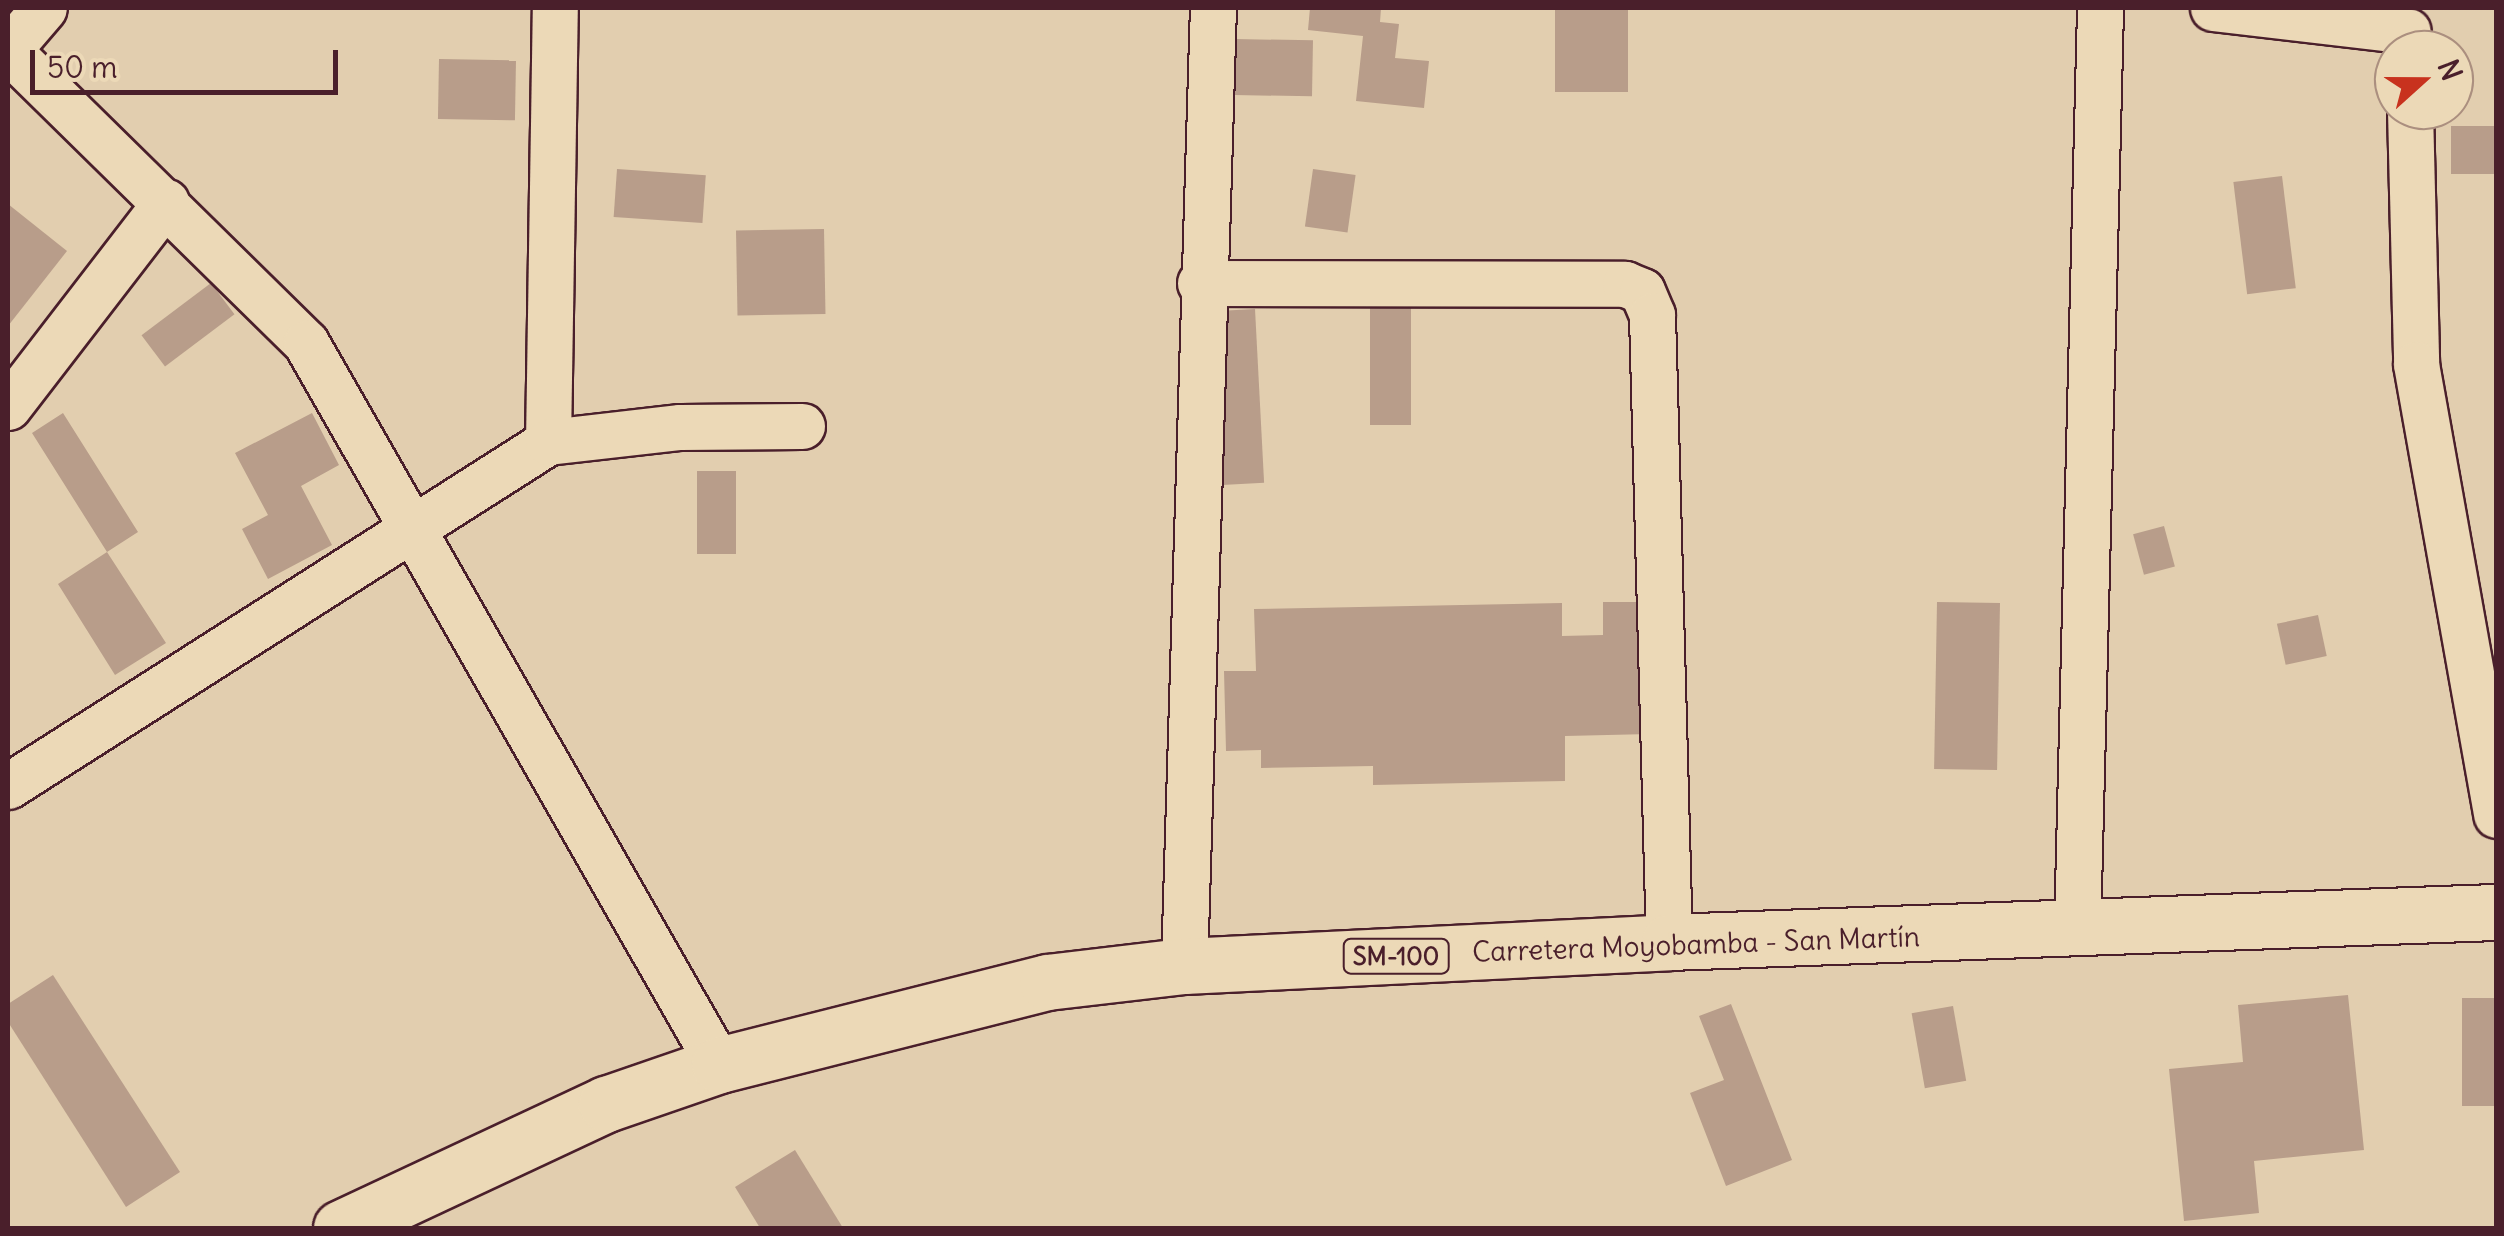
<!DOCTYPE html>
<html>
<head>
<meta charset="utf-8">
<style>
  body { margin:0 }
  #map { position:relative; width:2504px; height:1236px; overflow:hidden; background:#e2ceaf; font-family:Delius,sans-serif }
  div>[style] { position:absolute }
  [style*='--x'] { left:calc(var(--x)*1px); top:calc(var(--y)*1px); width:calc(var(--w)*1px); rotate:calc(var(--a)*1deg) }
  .building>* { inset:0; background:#b89d8a; transform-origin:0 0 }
  .roads { filter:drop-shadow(2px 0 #4a1f2b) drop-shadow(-2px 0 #4a1f2b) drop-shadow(0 2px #4a1f2b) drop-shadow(0 -2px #4a1f2b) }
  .minor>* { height:45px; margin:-22.5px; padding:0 22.5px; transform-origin:22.5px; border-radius:22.5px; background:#ecd9b7 }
  .major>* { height:55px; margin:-27.5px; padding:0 27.5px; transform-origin:27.5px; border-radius:27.5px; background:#ecd9b7 }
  span { translate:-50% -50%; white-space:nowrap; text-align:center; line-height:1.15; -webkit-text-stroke:8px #ecd9b7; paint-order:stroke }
  .shield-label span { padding:2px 8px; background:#ecd9b7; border:2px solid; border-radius:8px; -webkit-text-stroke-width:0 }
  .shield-label { font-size:25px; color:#4a1f2b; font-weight:700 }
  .street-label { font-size:28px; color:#4a1f2b }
  .frame { position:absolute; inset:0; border:10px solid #4a1f2b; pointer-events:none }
  .north { position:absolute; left:2374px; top:30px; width:100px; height:100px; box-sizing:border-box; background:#ecd9b7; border:2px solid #ab8f7f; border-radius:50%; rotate:69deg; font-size:28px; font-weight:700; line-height:40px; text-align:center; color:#4a1f2b }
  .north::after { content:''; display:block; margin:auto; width:35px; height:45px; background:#c8321e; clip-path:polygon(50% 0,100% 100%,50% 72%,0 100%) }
  .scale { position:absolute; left:30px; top:50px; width:308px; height:45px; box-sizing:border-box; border:5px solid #4a1f2b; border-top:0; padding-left:12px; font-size:30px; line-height:35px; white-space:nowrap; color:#4a1f2b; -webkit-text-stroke:8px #ecd9b7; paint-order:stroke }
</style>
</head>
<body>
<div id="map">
  <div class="building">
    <i style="clip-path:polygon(1310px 8px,1381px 8px,1380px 22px,1399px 24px,1395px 58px,1429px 61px,1424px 108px,1356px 101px,1363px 36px,1308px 30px)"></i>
    <i style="left:1555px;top:8px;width:73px;height:84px"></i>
    <i style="left:1235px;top:39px;width:78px;height:56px;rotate:1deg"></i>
    <i style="left:439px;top:59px;width:77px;height:60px;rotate:1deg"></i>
    <i style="left:2496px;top:126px;width:48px;height:45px;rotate:90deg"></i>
    <i style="left:617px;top:169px;width:89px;height:48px;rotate:4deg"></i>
    <i style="left:1313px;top:169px;width:43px;height:58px;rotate:8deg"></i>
    <i style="left:2282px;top:176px;width:113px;height:49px;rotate:83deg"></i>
    <i style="clip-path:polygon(8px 204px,67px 251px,8px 326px)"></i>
    <i style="left:824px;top:229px;width:85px;height:88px;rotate:89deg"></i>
    <i style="left:211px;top:283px;width:39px;height:87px;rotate:53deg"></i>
    <i style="left:1370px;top:294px;width:41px;height:131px"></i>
    <i style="left:1255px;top:309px;width:174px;height:42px;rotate:87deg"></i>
    <i style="clip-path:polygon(63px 413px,138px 532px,107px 552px,166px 643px,115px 675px,58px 584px,107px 552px,32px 433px)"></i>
    <i style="clip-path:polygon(312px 413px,339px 465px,301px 486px,332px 545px,268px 579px,242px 529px,268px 515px,235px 453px)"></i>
    <i style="left:697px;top:471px;width:39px;height:83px"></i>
    <i style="left:2164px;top:526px;width:42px;height:32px;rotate:75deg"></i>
    <i style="clip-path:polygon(1603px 602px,1649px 602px,1650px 734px,1565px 736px,1565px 781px,1373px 785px,1373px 766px,1261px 768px,1261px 750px,1226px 751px,1224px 671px,1256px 671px,1254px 609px,1562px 603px,1562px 636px,1603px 635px)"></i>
    <i style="left:1937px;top:602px;width:63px;height:167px;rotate:1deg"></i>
    <i style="left:2318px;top:615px;width:42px;height:42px;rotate:78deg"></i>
    <i style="clip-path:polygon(53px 975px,180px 1172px,126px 1207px,8px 1022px,8px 1004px)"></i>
    <i style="clip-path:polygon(2348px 995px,2364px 1150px,2254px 1161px,2259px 1213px,2184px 1221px,2169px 1069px,2243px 1062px,2238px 1005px)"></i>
    <i style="left:2496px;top:998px;width:108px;height:34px;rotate:90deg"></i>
    <i style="clip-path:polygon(1731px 1004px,1792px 1160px,1726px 1186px,1690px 1093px,1724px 1080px,1699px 1016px)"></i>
    <i style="left:1953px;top:1006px;width:76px;height:42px;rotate:80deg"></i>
    <i style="clip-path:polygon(795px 1150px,843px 1228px,760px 1228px,735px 1187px)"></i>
  </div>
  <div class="roads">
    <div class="minor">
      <i style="--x:2213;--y:8;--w:196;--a:6.7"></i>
      <i style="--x:8;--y:50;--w:418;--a:44.5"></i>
      <i style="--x:306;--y:343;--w:832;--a:60.23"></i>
      <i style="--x:8;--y:50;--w:55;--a:-49.4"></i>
      <i style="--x:2410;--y:110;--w:254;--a:88.6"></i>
      <i style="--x:2416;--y:364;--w:458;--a:79.9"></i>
      <i style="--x:1200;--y:283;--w:425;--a:0.1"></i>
      <i style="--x:1625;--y:284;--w:18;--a:22"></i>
      <i style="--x:1642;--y:291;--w:26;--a:67"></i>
      <i style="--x:1652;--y:315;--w:627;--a:88.45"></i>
      <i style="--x:8;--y:407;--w:259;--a:-52.4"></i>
      <i style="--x:548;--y:442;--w:434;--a:-89.1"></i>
      <i style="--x:8;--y:786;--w:640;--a:-32.5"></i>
      <i style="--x:548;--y:442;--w:133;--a:-6.5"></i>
      <i style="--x:680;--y:427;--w:122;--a:-0.5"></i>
      <i style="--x:2077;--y:930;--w:922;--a:-88.57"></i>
      <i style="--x:1184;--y:966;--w:958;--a:-88.27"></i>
    </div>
    <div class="major">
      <i style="--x:341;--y:1228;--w:293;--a:-25.1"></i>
      <i style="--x:606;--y:1104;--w:120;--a:-19"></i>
      <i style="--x:719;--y:1065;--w:338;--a:-14.2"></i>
      <i style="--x:1047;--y:982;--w:138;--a:-6.7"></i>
      <i style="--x:1184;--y:966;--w:486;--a:-2.8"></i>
      <i style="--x:1669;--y:942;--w:828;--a:-2.08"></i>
    </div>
  </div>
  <div class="shield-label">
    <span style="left:1396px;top:956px">SM-100</span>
  </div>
  <div class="street-label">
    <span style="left:1696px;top:944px;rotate:-2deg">Carretera Moyobamba - San Martín</span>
  </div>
  <div class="frame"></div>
  <div class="north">N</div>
  <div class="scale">50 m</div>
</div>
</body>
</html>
